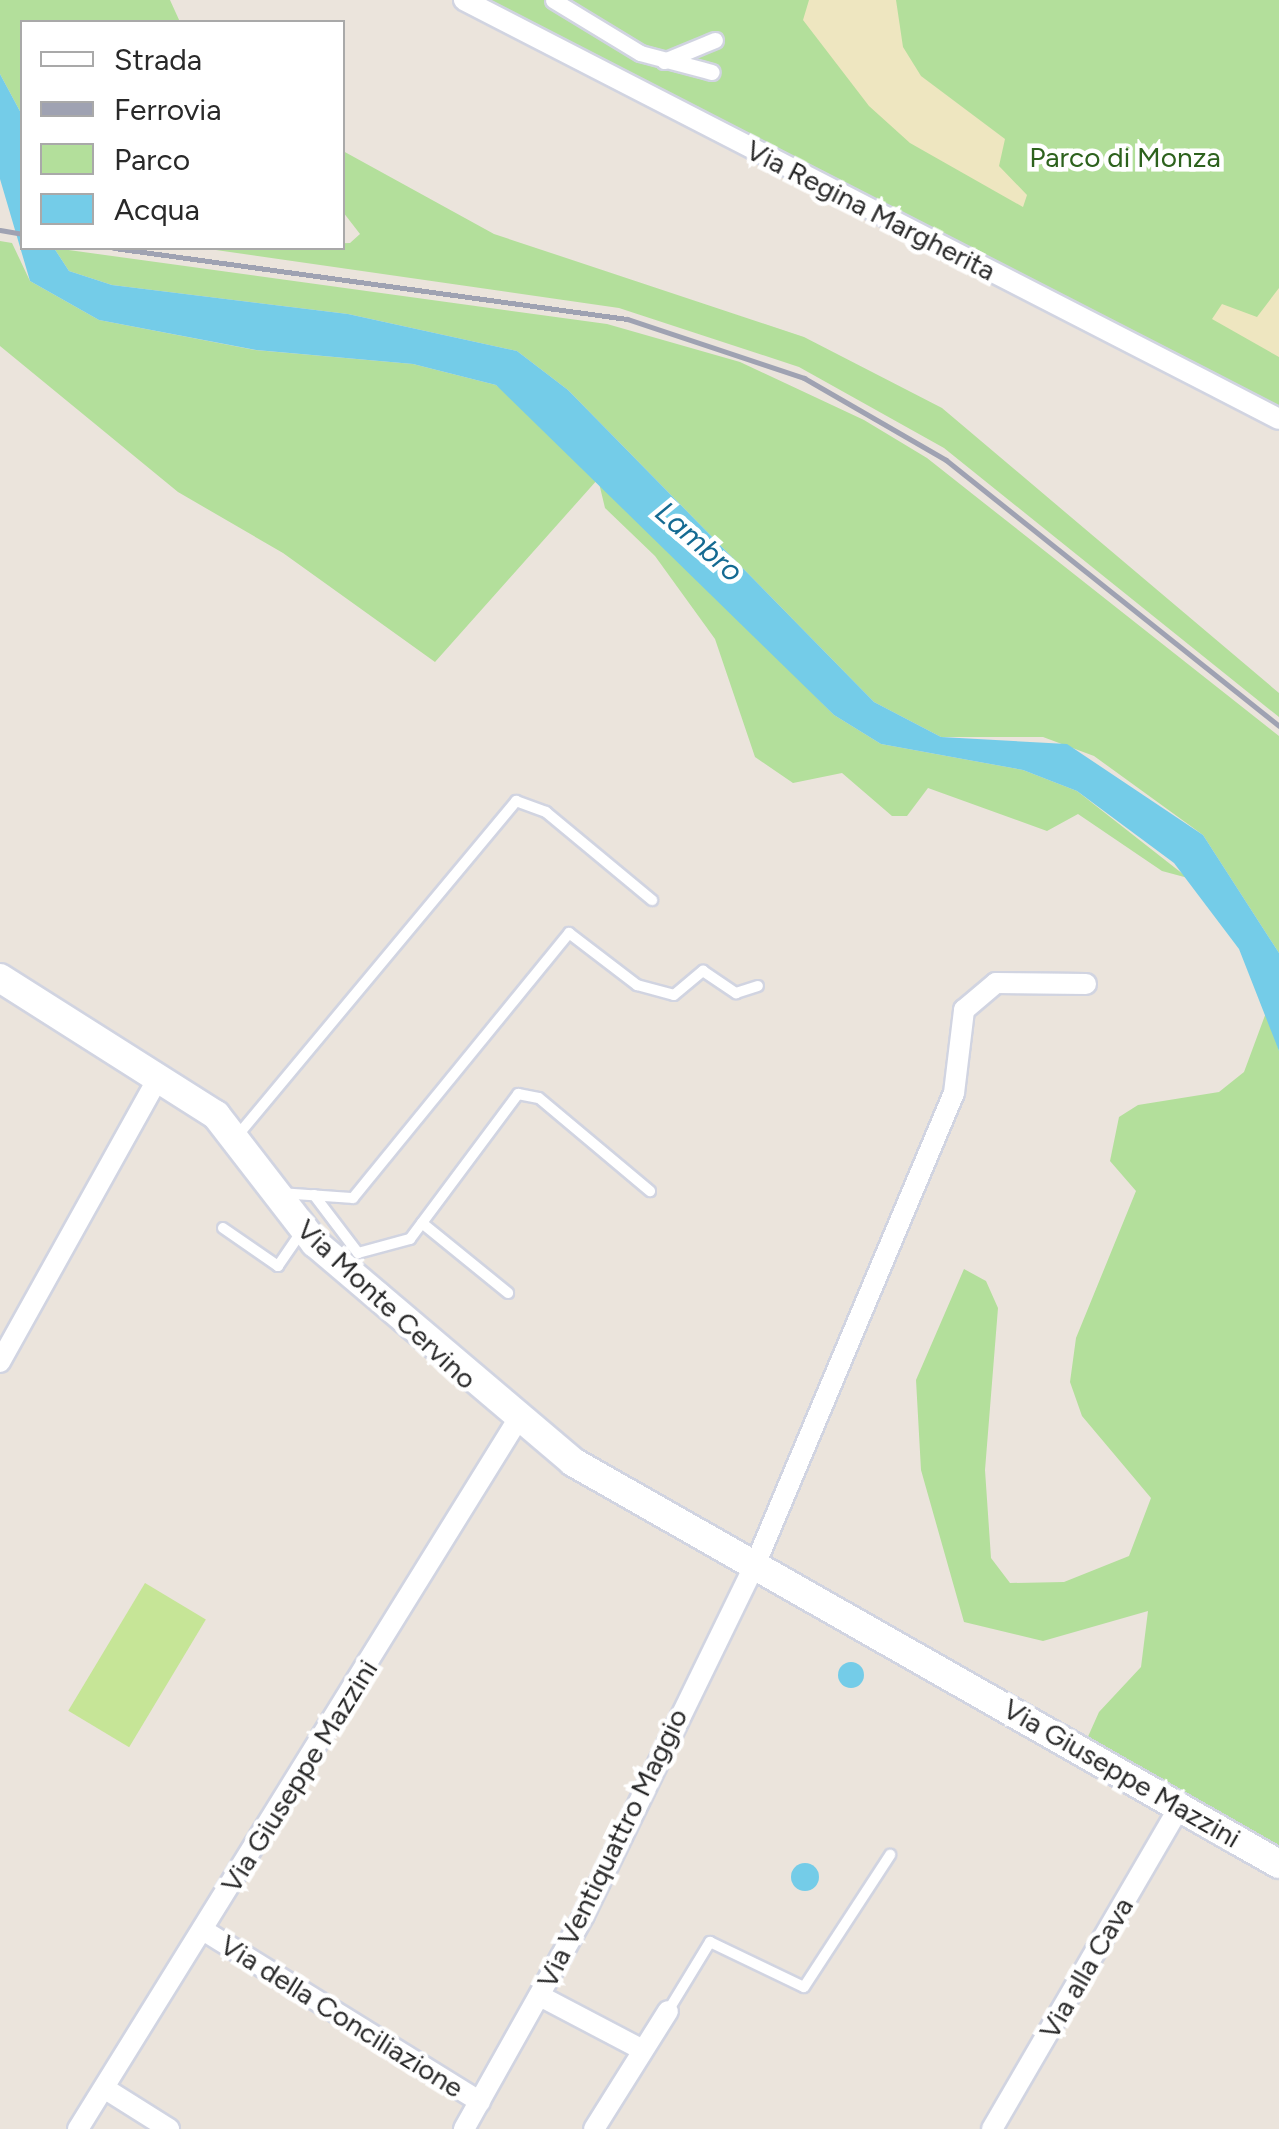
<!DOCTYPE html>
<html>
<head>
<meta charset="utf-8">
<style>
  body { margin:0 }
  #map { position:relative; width:1279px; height:2129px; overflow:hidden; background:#ebe4dc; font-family:Figtree,sans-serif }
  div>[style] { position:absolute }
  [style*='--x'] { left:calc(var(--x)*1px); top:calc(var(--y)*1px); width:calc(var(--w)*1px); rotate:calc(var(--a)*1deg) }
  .green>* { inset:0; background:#b3df9b }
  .sand>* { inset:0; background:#eee6c0 }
  .pitch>* { inset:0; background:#c6e597; transform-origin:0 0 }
  .water>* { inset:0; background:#74cce8 }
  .round { border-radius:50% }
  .roads { filter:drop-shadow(2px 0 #d1d4e1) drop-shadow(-2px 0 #d1d4e1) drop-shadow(0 2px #d1d4e1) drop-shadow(0 -2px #d1d4e1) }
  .service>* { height:10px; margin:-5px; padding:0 5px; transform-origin:5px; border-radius:5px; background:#fff }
  .pedestrian>* { height:15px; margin:-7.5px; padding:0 7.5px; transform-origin:7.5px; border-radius:7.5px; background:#fff }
  .minor>* { height:20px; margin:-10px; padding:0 10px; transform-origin:10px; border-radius:10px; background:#fff }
  .tertiary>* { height:28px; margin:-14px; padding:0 14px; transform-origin:14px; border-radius:14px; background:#fff }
  .rail>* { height:5px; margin:-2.5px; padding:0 2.5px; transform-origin:2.5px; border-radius:2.5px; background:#9fa2b2 }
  span { translate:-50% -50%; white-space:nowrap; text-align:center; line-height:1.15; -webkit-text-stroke:9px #fff; paint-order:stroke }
  .park-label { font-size:28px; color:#2d621d }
  .street-label { font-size:28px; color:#292929 }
  .water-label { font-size:30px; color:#146a92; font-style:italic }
  .legend { position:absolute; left:20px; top:20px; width:325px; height:230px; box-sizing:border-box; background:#fff; border:2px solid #a9a9a9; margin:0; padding:12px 18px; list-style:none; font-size:30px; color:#292929 }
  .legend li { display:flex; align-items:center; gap:20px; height:50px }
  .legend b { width:50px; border:2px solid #a9a9a9 }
</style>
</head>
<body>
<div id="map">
  <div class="green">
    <i style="clip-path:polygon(0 0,170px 0,180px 22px,22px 22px,22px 115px,0 74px)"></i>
    <i style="clip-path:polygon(480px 0,1279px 0,1279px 411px)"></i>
    <i style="clip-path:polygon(343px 151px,494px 234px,804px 337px,942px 408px,1279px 693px,1279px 717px,944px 448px,799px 367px,619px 308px,202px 248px,350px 243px,360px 234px,343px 212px)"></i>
    <i style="clip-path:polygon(0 241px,12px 243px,30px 281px,99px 320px,255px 350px,413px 364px,496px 385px,543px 422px,834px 715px,881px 744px,1023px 770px,1077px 791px,1188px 878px,1162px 871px,1078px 814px,1047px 831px,928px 788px,907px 816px,892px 816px,842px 773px,793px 783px,755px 757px,715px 639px,655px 556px,605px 508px,598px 479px,435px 662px,283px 553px,178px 492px,0 346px)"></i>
    <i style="clip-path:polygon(54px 248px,607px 324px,740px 362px,864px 420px,927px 458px,1279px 736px,1279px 953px,1203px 835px,1094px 756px,1043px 737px,941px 737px,874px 702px,568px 390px,517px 351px,348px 314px,112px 285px,69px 271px)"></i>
    <i style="clip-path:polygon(1267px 1010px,1279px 1051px,1279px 1864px,1082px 1750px,1099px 1712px,1141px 1667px,1148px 1611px,1043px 1641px,964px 1622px,921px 1470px,916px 1380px,964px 1269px,986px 1281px,998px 1308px,985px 1470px,991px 1558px,1010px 1583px,1064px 1582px,1129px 1556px,1151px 1498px,1082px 1416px,1070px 1382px,1076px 1338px,1136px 1191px,1110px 1161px,1119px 1117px,1138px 1105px,1219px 1092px,1244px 1072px)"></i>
  </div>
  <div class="sand">
    <i style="clip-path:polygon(809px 0,896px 0,903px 47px,921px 76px,1005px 139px,999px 166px,1027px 195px,1023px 207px,910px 143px,869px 106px,803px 20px)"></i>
    <i style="clip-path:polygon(1279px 288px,1279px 357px,1212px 319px,1222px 304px,1257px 317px)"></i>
  </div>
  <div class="pitch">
    <i style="left:145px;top:1583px;width:71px;height:149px;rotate:31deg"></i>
  </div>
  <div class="water">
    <i style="clip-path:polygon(0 74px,22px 115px,22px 248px,54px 248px,69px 271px,112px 285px,348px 314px,517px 351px,568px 390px,874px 702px,941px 737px,1067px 744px,1203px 835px,1279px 953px,1279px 1051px,1239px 949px,1174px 863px,1077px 791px,1023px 770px,881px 744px,834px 715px,496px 385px,413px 364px,256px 350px,99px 320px,30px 281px,0 179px)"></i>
    <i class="round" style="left:838px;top:1662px;width:26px;height:26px"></i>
    <i class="round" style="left:791px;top:1863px;width:28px;height:28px"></i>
  </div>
  <div class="roads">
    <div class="service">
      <i style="--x:238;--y:1135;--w:435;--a:-50.2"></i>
      <i style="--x:516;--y:801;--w:32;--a:20"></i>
      <i style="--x:546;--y:812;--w:138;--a:39.7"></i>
      <i style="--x:281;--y:1193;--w:72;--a:4"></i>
      <i style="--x:353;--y:1198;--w:342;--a:-50.8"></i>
      <i style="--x:569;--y:933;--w:86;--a:37.4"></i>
      <i style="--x:637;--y:985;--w:38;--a:15"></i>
      <i style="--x:674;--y:995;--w:38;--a:-40"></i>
      <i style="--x:703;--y:971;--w:40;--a:34"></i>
      <i style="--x:736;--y:993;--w:23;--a:-18"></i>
      <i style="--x:314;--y:1195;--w:73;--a:52.8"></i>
      <i style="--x:358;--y:1253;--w:54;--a:-15.1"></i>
      <i style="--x:410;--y:1239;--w:181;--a:-53.3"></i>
      <i style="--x:518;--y:1094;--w:21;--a:11"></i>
      <i style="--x:539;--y:1098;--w:145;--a:40"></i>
      <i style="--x:422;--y:1223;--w:111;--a:39.1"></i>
      <i style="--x:223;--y:1228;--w:67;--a:34.6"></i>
      <i style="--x:278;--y:1266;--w:42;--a:-55.6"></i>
      <i style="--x:668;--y:2011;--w:81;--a:-58.7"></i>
      <i style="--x:710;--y:1942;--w:104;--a:25.6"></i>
      <i style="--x:804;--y:1987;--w:158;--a:-56.9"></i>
    </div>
    <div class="pedestrian">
      <i style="--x:553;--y:0;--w:102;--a:31.3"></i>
      <i style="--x:640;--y:53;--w:74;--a:14.8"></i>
      <i style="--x:664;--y:61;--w:55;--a:-22.4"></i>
    </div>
    <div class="minor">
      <i style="--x:464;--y:0;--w:916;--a:27.21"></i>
      <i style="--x:0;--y:1362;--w:325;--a:-60.9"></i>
      <i style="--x:203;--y:1930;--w:326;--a:31.8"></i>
      <i style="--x:540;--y:1996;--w:116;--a:27.7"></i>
      <i style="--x:104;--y:2088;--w:77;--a:32.2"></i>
      <i style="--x:78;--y:2129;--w:833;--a:-58.2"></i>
      <i style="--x:464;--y:2129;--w:245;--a:-60.7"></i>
      <i style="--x:584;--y:1915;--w:390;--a:-64"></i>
      <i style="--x:755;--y:1565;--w:512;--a:-67.14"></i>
      <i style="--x:954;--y:1093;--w:84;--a:-83.1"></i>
      <i style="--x:964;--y:1010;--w:42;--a:-40.2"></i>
      <i style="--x:996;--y:983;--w:90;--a:0.6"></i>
      <i style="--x:594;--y:2129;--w:139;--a:-57.9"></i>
      <i style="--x:992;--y:2129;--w:374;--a:-59.8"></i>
    </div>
    <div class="tertiary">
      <i style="--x:0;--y:978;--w:256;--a:32.4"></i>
      <i style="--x:216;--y:1115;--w:162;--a:52.3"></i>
      <i style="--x:315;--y:1243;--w:338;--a:40.3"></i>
      <i style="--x:573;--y:1462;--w:812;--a:29.66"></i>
    </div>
  </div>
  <div class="rail">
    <i style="--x:0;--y:230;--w:22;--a:10"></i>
    <i style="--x:114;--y:248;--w:518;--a:7.88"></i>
    <i style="--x:627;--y:319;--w:187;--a:18.4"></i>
    <i style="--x:804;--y:378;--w:164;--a:30"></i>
    <i style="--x:946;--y:460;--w:426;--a:38.6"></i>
  </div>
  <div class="park-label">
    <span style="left:1125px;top:157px">Parco di Monza</span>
  </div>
  <div class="street-label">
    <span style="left:871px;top:210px;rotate:27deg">Via Regina Margherita</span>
    <span style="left:387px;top:1304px;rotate:43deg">Via Monte Cervino</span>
    <span style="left:1122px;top:1773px;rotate:30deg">Via Giuseppe Mazzini</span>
    <span style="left:299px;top:1776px;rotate:-58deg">Via Giuseppe Mazzini</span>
    <span style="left:612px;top:1848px;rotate:-64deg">Via Ventiquattro Maggio</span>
    <span style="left:1086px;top:1968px;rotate:-60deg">Via alla Cava</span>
    <span style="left:342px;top:2016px;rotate:32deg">Via della Conciliazione</span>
  </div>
  <div class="water-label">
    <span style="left:699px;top:542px;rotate:41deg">Lambro</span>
  </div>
  <ul class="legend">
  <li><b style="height:12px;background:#fff"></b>Strada</li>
  <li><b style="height:12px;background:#9fa2b2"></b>Ferrovia</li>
  <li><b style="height:28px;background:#b3df9b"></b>Parco</li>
  <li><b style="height:28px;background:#74cce8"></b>Acqua</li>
  </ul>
</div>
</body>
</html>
